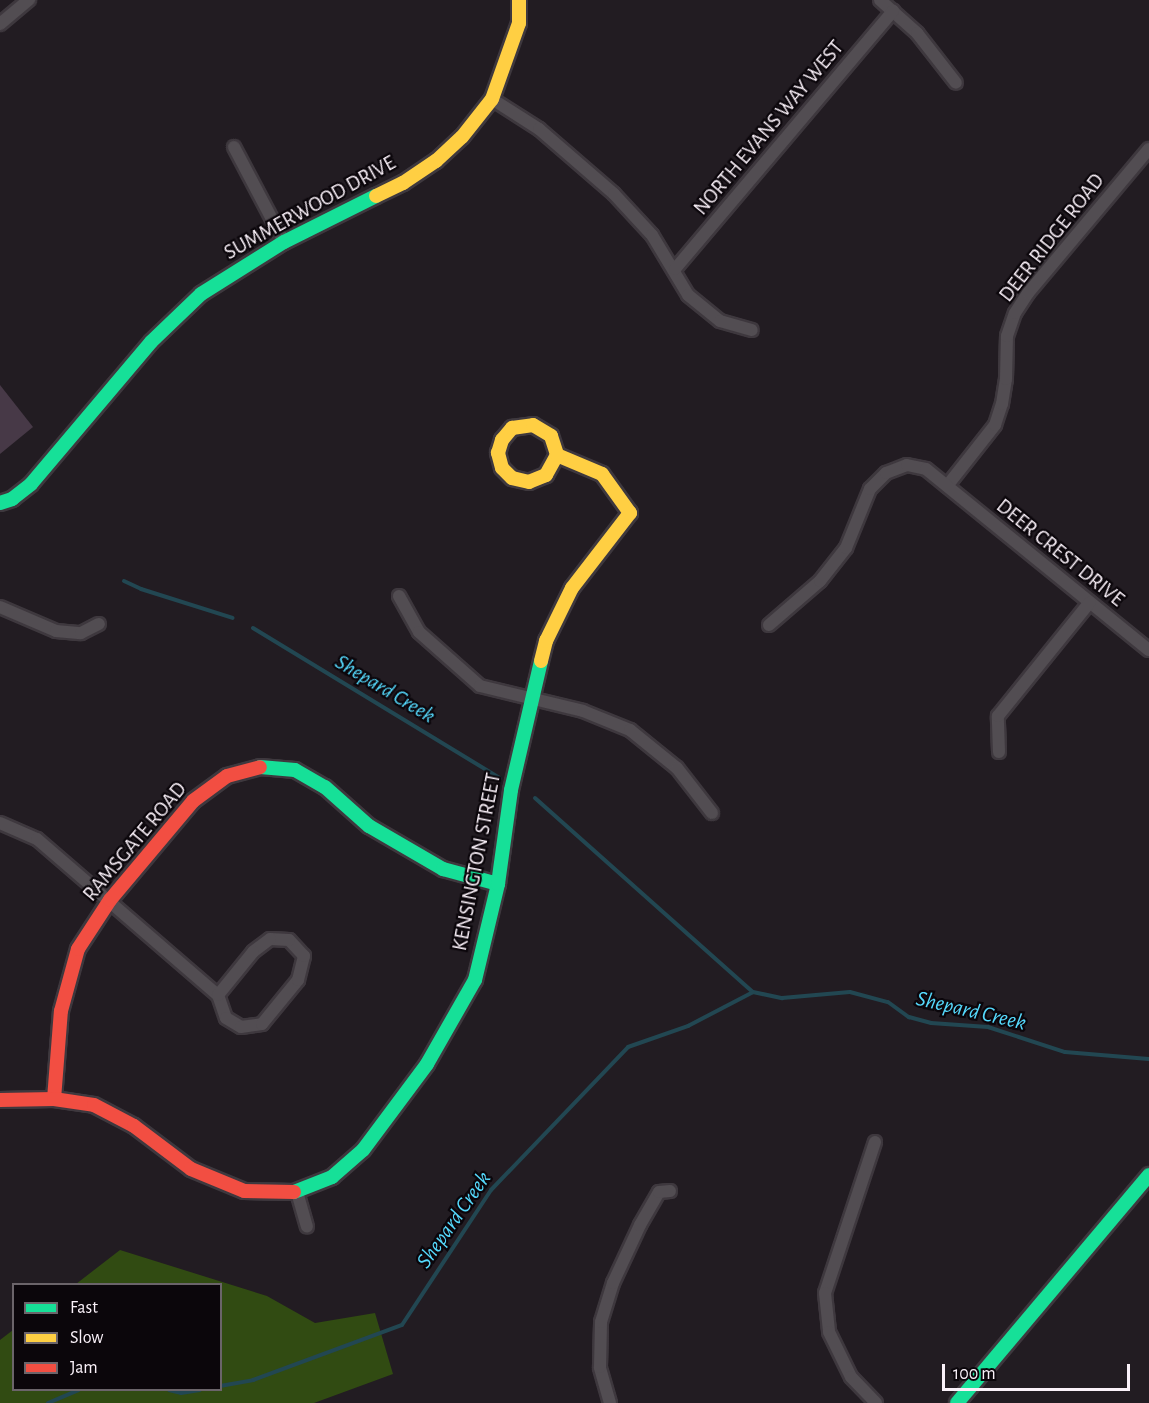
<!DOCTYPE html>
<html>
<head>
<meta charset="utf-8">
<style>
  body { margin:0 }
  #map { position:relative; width:1149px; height:1403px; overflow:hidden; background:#221c22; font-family:"Alegreya Sans",sans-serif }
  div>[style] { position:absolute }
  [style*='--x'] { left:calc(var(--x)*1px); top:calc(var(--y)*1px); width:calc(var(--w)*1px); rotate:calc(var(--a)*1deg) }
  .forest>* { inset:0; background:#314b12 }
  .stream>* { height:4px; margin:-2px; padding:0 2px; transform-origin:2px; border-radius:2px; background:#224752 }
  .building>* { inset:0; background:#473947 }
  .roads { filter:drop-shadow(2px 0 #3e383e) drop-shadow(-2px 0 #3e383e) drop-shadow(0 2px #3e383e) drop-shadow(0 -2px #3e383e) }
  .street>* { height:12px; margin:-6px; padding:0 6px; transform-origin:6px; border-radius:6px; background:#524d52 }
  .fast>* { height:14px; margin:-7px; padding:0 7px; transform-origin:7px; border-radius:7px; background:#16e098 }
  .slow>* { height:14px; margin:-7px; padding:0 7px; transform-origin:7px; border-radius:7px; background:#ffcf43 }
  .jam>* { height:14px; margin:-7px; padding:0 7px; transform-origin:7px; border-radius:7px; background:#f24e42 }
  span { translate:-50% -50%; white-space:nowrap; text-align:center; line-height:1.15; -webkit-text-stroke:4.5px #0b060b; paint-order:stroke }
  .street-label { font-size:21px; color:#faf1f9 }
  .water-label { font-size:22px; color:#55d9fc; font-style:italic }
  .legend { position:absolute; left:12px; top:1283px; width:210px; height:108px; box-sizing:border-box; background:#0b060b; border:2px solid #6b646a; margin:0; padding:8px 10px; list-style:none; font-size:18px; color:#faf1f9 }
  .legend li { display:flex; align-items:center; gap:12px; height:30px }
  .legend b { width:30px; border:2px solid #6b646a }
  .scale { position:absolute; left:942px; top:1364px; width:188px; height:27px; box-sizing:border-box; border:3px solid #faf1f9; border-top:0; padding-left:8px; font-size:18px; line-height:21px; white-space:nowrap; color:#faf1f9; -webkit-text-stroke:4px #0b060b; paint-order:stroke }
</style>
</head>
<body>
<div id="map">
  <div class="forest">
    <i style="clip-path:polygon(120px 1250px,267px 1296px,315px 1323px,375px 1313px,393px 1374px,314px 1403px,0 1403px,0 1340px,13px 1330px,14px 1390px,220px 1390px,220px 1284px,76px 1284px)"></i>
  </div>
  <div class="stream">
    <i style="--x:124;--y:581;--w:19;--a:25"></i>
    <i style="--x:141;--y:589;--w:96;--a:17.5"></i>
    <i style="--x:253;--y:628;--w:289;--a:31.3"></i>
    <i style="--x:535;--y:798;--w:292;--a:41.7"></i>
    <i style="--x:753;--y:992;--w:30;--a:12"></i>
    <i style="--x:782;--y:998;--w:68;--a:-5"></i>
    <i style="--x:850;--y:992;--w:39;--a:15"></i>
    <i style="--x:888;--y:1002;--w:26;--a:36"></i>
    <i style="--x:909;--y:1017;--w:23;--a:15"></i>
    <i style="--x:931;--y:1023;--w:57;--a:4"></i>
    <i style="--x:988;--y:1027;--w:81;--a:18"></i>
    <i style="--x:1065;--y:1052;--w:84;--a:4.8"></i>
    <i style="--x:220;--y:1386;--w:34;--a:-10"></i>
    <i style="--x:253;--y:1380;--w:159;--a:-20.3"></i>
    <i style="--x:402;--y:1325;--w:162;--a:-56.6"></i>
    <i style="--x:491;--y:1190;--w:198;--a:-46.2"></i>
    <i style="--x:628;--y:1047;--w:64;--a:-19.3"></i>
    <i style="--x:688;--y:1026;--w:73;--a:-27.6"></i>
    <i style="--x:169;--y:1390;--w:12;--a:14"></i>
    <i style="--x:181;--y:1393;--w:19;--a:-9"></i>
    <i style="--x:48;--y:1403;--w:33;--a:-23"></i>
  </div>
  <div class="building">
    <i style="clip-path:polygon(0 385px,33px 427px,0 454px)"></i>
  </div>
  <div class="roads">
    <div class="street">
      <i style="--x:880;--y:0;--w:50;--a:41.7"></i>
      <i style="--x:917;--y:33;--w:63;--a:52"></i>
      <i style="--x:0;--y:24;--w:38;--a:-40"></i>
      <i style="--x:492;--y:99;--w:56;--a:32.6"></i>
      <i style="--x:539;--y:129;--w:99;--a:40.9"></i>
      <i style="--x:614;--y:194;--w:56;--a:47.2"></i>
      <i style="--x:652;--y:235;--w:70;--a:59"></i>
      <i style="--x:688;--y:295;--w:41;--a:39.1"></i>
      <i style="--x:720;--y:321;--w:33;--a:16"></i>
      <i style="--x:234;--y:147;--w:107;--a:62.2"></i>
      <i style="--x:675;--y:269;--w:338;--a:-49.8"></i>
      <i style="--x:947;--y:486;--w:78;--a:-51.8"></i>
      <i style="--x:995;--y:425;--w:22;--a:-72"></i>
      <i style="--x:1002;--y:404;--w:25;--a:-81"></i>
      <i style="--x:1006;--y:379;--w:43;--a:-88.7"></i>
      <i style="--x:1007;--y:336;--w:24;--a:-71"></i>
      <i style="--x:1015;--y:313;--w:24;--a:-57"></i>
      <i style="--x:1028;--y:293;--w:188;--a:-50"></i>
      <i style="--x:399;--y:596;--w:41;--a:60.9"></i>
      <i style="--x:419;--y:632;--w:81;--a:41.5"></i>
      <i style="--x:480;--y:686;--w:106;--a:13.6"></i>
      <i style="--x:583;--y:711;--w:51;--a:22"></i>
      <i style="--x:630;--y:730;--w:60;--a:39"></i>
      <i style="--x:677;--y:768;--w:57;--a:52.1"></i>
      <i style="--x:0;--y:607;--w:61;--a:23.2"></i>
      <i style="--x:56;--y:631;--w:25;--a:5"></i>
      <i style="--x:81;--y:633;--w:20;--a:-27"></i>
      <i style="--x:769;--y:625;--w:67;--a:-40.8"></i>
      <i style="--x:820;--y:581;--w:42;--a:-51.8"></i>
      <i style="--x:846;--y:548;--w:64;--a:-67.9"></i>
      <i style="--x:870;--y:489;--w:23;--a:-45"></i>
      <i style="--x:886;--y:473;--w:22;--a:-21"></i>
      <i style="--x:907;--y:465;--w:19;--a:12"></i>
      <i style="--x:926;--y:469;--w:287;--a:39.1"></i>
      <i style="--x:999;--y:752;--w:36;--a:-92"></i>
      <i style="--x:998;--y:716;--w:146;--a:-51.1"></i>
      <i style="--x:0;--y:823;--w:40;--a:23.4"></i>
      <i style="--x:37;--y:839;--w:239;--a:40.8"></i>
      <i style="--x:218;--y:995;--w:24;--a:71"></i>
      <i style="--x:226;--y:1018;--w:17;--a:31"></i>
      <i style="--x:241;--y:1027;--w:21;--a:-8"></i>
      <i style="--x:262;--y:1024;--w:57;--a:-50.7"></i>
      <i style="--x:298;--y:980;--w:25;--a:-76"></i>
      <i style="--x:304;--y:956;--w:22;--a:-133"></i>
      <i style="--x:289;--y:940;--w:19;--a:-177"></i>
      <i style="--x:270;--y:939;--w:21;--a:143"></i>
      <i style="--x:253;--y:952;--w:55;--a:129.1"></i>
      <i style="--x:875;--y:1142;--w:159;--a:108.3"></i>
      <i style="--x:825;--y:1293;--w:39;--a:84"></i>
      <i style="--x:829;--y:1332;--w:50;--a:63.9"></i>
      <i style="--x:851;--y:1377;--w:36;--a:46"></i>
      <i style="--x:297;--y:1192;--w:36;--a:74"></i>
      <i style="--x:610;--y:1403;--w:37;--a:-106"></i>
      <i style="--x:600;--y:1367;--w:45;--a:-88.7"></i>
      <i style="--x:601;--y:1322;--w:41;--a:-72.9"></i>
      <i style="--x:613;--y:1283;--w:64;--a:-65"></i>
      <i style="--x:640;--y:1225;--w:38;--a:-60"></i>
      <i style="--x:659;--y:1192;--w:11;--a:-5"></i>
    </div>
    <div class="fast">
      <i style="--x:0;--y:503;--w:13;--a:-18"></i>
      <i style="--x:12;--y:499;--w:24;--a:-38"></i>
      <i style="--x:31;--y:484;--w:186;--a:-49.8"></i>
      <i style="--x:151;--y:342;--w:69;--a:-43.8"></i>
      <i style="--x:201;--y:294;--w:98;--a:-32.1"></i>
      <i style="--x:284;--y:242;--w:103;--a:-26.6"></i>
      <i style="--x:260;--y:767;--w:35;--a:5"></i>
      <i style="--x:295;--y:770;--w:34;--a:30"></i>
      <i style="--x:325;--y:787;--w:59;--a:41.6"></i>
      <i style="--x:369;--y:826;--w:86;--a:30.2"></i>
      <i style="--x:443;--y:869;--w:57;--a:15.3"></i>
      <i style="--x:294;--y:1192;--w:41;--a:-21.5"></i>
      <i style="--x:332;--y:1177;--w:41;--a:-41.1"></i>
      <i style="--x:363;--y:1150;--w:107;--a:-53.3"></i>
      <i style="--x:427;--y:1064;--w:97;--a:-60.3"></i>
      <i style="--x:475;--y:980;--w:99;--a:-76.5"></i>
      <i style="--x:498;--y:884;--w:95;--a:-82.1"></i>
      <i style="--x:511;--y:790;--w:132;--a:-76.9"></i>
      <i style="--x:957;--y:1403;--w:298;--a:-49.9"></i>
    </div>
    <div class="slow">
      <i style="--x:376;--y:196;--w:30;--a:-26"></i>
      <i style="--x:403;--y:183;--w:40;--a:-34"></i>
      <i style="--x:436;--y:161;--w:35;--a:-43"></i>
      <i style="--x:462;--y:137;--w:48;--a:-51.7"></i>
      <i style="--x:492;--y:99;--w:81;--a:-70.4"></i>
      <i style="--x:519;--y:23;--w:23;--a:-90"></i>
      <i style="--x:541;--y:661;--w:21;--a:-76"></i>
      <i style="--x:546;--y:641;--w:59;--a:-63.9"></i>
      <i style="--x:572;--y:588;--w:95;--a:-52.3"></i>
      <i style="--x:630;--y:513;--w:48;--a:-125.7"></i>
      <i style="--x:602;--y:474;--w:49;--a:-157.1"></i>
      <i style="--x:557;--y:455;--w:23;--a:119"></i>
      <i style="--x:546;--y:475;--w:18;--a:158"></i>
      <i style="--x:529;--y:482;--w:17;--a:-167"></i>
      <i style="--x:512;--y:478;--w:14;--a:-135"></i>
      <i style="--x:502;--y:468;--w:16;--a:-105"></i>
      <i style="--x:498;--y:453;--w:14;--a:-73"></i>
      <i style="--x:502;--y:440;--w:16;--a:-50"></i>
      <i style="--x:512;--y:428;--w:21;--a:-8"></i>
      <i style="--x:533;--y:425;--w:21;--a:31"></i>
      <i style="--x:551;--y:436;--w:20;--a:72"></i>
    </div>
    <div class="jam">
      <i style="--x:54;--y:1099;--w:88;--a:-85.5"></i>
      <i style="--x:61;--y:1011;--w:64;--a:-74.7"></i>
      <i style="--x:78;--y:949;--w:59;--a:-56.9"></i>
      <i style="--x:110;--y:900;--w:129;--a:-50"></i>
      <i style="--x:193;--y:801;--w:42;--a:-36.3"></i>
      <i style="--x:227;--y:776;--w:34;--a:-15"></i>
      <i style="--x:0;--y:1100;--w:54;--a:-1.1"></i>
      <i style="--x:54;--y:1099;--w:40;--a:8.5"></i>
      <i style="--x:94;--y:1105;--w:45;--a:27.7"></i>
      <i style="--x:134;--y:1126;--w:71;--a:37"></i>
      <i style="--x:191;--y:1169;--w:57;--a:22.5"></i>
      <i style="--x:244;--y:1191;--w:50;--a:1.1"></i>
    </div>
  </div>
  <div class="street-label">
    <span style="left:769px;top:128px;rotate:-50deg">NORTH EVANS WAY WEST</span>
    <span style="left:310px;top:208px;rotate:-29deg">SUMMERWOOD DRIVE</span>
    <span style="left:1052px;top:238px;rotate:-52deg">DEER RIDGE ROAD</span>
    <span style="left:1060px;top:553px;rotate:39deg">DEER CREST DRIVE</span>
    <span style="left:135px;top:842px;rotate:-50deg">RAMSGATE ROAD</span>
    <span style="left:477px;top:862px;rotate:-79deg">KENSINGTON STREET</span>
  </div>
  <div class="water-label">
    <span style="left:385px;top:689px;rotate:31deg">Shepard Creek</span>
    <span style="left:971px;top:1011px;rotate:13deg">Shepard Creek</span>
    <span style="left:454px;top:1220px;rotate:-55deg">Shepard Creek</span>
  </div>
  <ul class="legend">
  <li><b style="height:8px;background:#16e098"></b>Fast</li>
  <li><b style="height:8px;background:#ffcf43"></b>Slow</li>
  <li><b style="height:8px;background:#f24e42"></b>Jam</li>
  </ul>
  <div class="scale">100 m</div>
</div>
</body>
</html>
